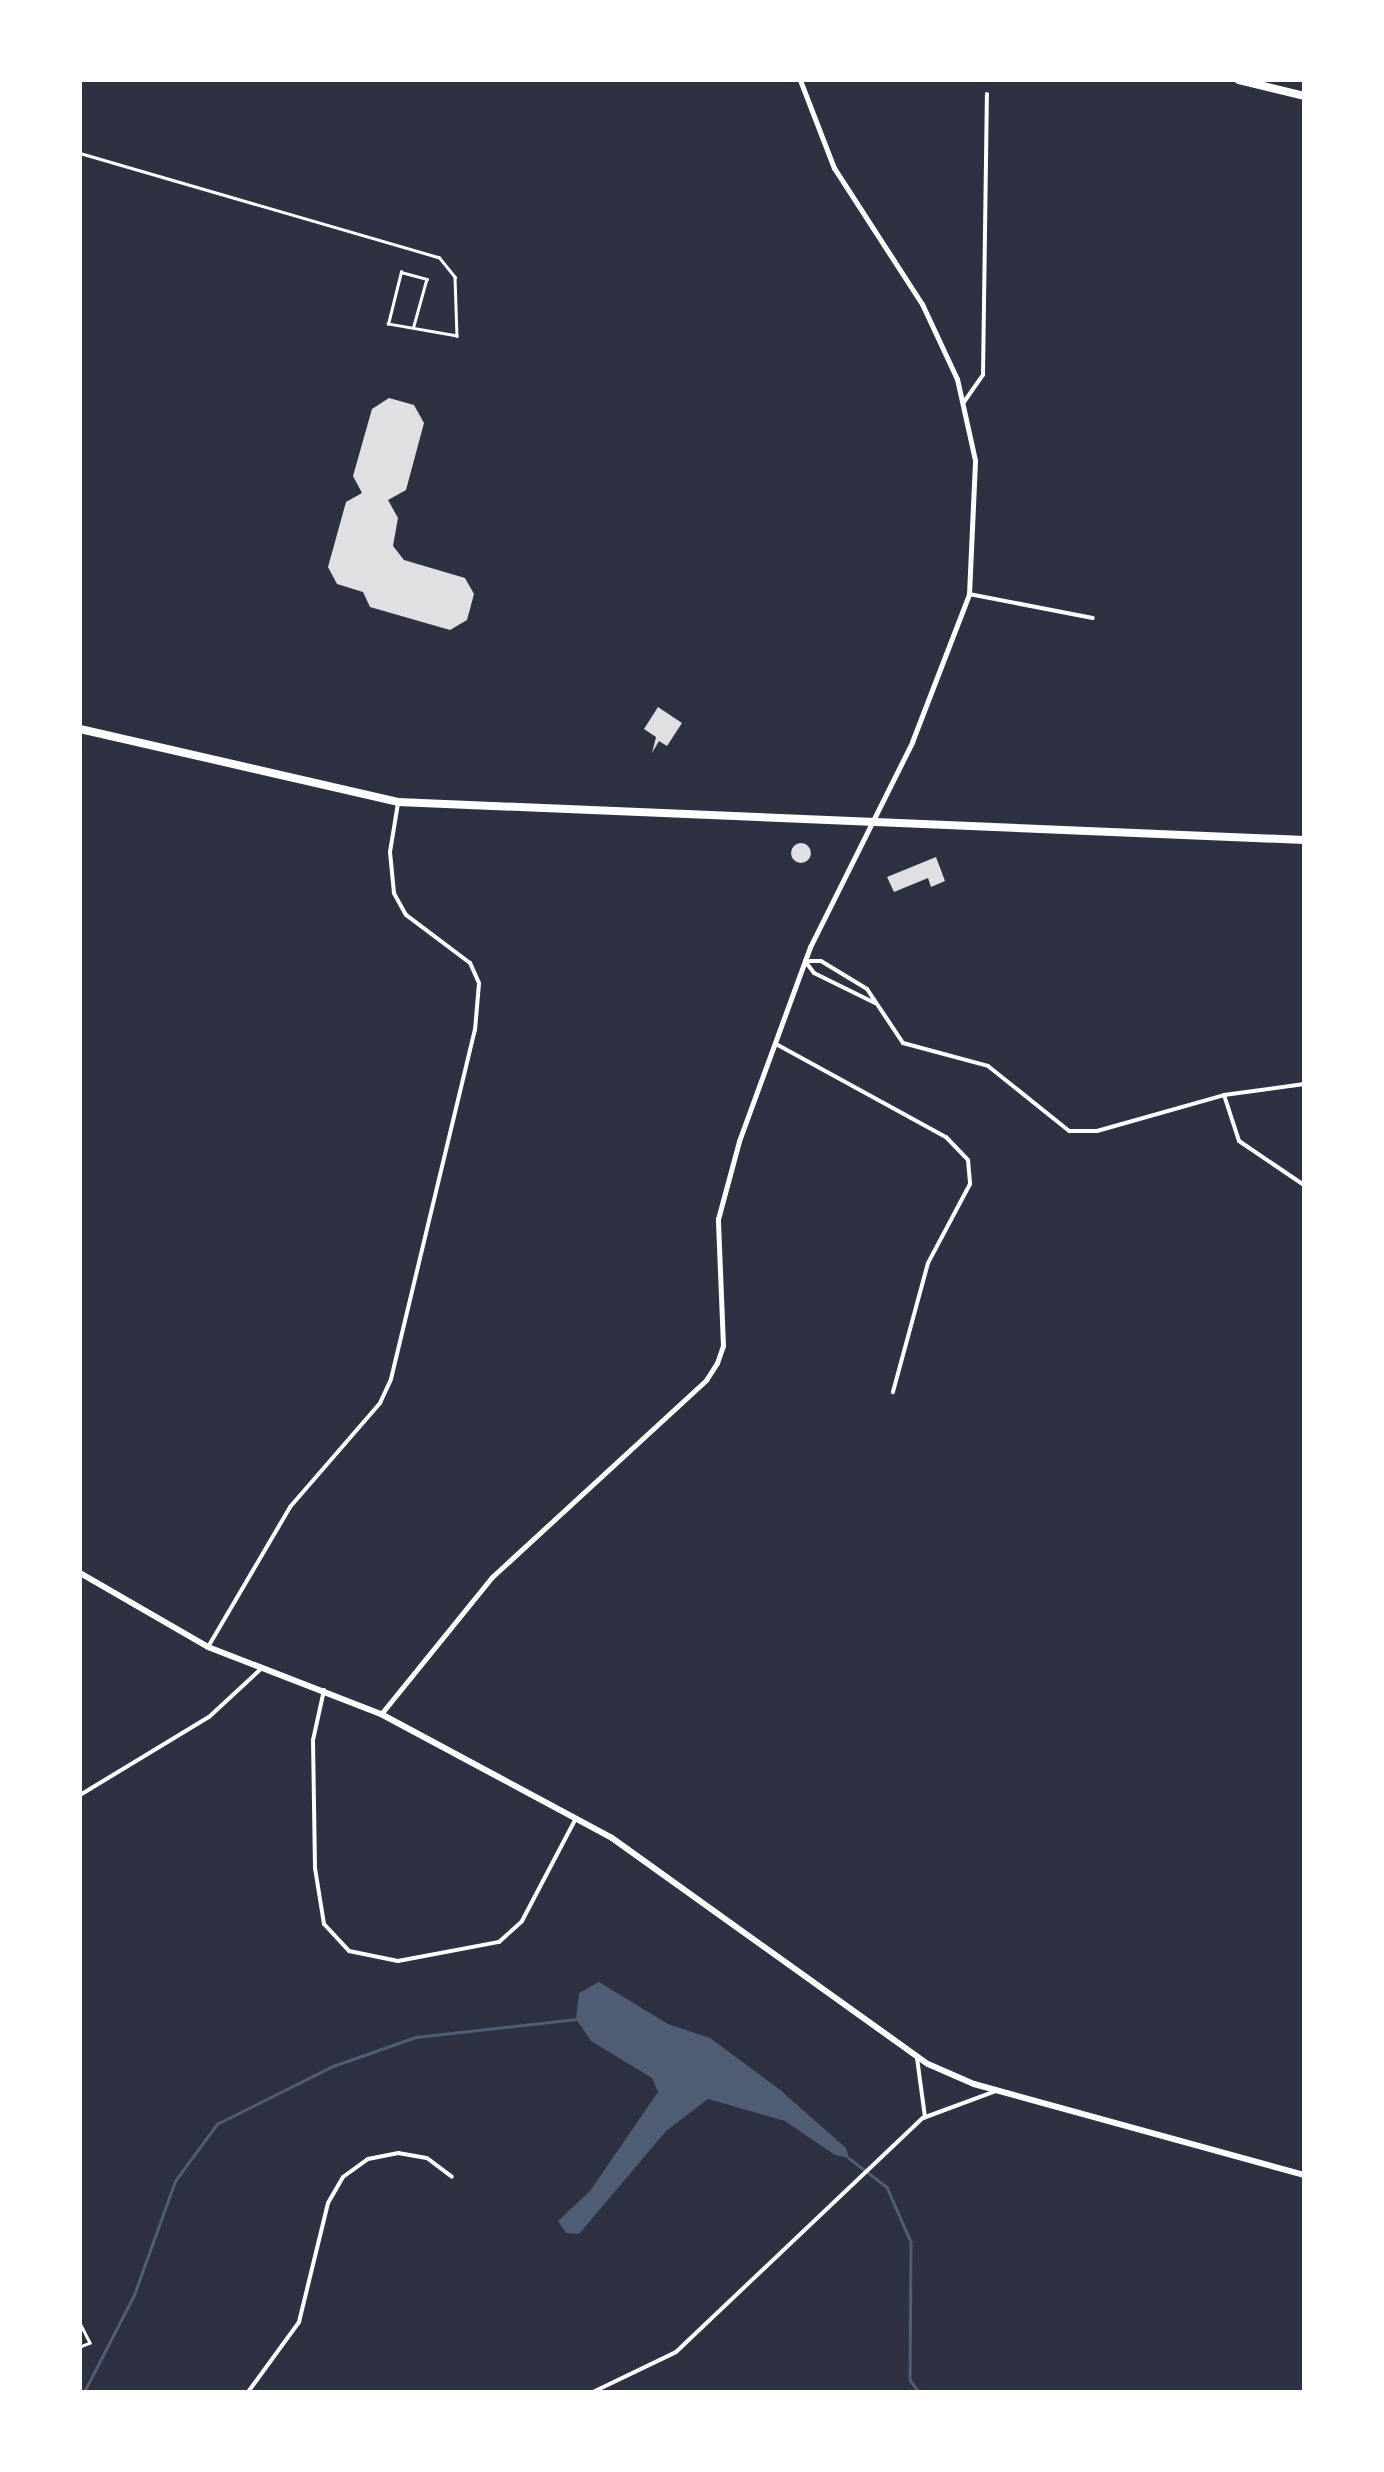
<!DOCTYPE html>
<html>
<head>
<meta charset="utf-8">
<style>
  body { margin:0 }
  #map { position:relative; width:1384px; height:2472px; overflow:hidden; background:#2d3142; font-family:Helvetica,sans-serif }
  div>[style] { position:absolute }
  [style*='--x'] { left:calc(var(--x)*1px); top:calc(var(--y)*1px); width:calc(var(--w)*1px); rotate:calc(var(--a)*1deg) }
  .water>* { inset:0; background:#4f5d75 }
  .stream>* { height:2.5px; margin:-1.25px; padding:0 1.25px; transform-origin:1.25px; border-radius:1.25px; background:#4f5d75 }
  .building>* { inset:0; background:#e0e0e3 }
  .round { border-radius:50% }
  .path>* { height:2.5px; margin:-1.25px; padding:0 1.25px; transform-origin:1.25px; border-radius:1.25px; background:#fff }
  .service>* { height:2.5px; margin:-1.25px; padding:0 1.25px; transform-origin:1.25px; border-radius:1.25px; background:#fff }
  .minor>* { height:4px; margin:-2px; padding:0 2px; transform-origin:2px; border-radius:2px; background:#fff }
  .tertiary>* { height:5px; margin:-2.5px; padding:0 2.5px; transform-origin:2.5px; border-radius:2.5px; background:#fff }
  .secondary>* { height:6px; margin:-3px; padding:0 3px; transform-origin:3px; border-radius:3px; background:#fff }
  .primary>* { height:8px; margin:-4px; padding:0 4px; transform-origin:4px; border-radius:4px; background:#fff }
  .motorway>* { height:8px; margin:-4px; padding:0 4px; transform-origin:4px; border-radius:4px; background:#fff }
  span { translate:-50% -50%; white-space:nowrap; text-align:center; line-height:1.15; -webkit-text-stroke:9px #fff; paint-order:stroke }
  .frame { position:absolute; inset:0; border:82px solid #fff; pointer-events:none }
</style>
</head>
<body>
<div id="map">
  <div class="water">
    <i style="clip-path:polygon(599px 1982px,668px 2024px,710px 2038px,779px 2089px,846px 2148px,849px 2158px,835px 2155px,785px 2121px,708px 2099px,666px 2131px,579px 2234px,566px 2233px,558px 2221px,590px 2191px,658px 2092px,652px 2078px,591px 2041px,576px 2019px,579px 1993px)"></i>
  </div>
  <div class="stream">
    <i style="--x:849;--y:2158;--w:48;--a:37.3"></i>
    <i style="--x:887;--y:2187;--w:60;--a:66.4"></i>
    <i style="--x:911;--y:2242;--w:138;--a:90.4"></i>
    <i style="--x:910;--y:2380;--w:15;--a:53"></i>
    <i style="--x:84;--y:2392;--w:109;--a:-62.7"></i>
    <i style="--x:134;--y:2295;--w:121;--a:-70.2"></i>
    <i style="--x:175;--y:2181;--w:71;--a:-53.6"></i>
    <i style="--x:217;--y:2124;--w:130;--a:-26.6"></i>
    <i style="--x:333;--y:2066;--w:88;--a:-19.3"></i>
    <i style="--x:416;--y:2037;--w:161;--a:-6.4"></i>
  </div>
  <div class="building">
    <i style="clip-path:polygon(389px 398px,414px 405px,424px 423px,406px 490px,388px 500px,398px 518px,393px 546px,404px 560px,465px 578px,474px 594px,467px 620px,450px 630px,370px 607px,363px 592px,337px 584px,328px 567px,346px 502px,362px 493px,353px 476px,372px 409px)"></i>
    <i style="clip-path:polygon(658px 707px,682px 723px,667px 746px,659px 741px,652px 753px,656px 737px,644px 729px)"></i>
    <i class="round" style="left:791px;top:843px;width:20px;height:20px"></i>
    <i style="clip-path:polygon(936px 857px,945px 881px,931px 887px,928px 878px,894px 892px,887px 877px)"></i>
  </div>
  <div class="path">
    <i style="--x:80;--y:2323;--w:22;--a:63"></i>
    <i style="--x:90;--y:2343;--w:11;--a:158"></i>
  </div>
  <div class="service">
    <i style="--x:80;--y:153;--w:374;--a:16.2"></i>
    <i style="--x:439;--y:257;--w:26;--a:51"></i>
    <i style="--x:455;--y:277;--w:59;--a:88.1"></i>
    <i style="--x:457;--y:336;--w:70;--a:-170.1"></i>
    <i style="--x:388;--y:324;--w:54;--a:-76"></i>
    <i style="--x:401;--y:272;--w:27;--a:15"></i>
    <i style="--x:427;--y:279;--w:49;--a:105.5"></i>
  </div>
  <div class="minor">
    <i style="--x:964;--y:402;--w:33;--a:-55"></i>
    <i style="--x:983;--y:375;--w:281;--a:-89.2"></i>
    <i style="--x:969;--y:594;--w:126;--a:11"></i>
    <i style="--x:805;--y:961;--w:16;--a:0"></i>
    <i style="--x:821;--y:961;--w:54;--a:31.3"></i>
    <i style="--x:867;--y:989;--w:65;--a:56.3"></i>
    <i style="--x:903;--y:1043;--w:88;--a:15.1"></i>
    <i style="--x:988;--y:1066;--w:104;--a:38.7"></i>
    <i style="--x:1069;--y:1131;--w:28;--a:0"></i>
    <i style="--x:1097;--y:1131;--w:132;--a:-15.8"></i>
    <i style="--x:1224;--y:1095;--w:81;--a:-7.8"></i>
    <i style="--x:805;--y:961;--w:15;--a:53"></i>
    <i style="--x:814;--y:973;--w:68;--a:26.2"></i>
    <i style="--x:776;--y:1044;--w:194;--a:28.7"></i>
    <i style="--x:946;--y:1137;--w:32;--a:46"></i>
    <i style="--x:968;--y:1160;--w:24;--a:85"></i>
    <i style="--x:970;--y:1184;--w:89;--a:118"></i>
    <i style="--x:928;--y:1263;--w:134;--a:105.2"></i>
    <i style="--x:1224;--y:1095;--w:48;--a:71.9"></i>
    <i style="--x:1239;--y:1141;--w:78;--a:34.1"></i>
    <i style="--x:208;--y:1647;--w:162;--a:-59.6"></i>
    <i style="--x:290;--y:1507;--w:138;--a:-49.1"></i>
    <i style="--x:380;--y:1403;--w:26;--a:-65"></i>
    <i style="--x:391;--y:1379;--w:359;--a:-76.5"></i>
    <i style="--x:475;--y:1030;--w:47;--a:-85.1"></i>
    <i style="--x:479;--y:983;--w:22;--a:-114"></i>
    <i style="--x:470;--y:963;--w:80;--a:-143.1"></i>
    <i style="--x:406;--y:915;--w:25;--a:-119"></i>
    <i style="--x:394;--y:893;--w:41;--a:-95.6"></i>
    <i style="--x:390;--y:852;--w:50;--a:-80.7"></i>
    <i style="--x:324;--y:1690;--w:51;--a:102.4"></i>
    <i style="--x:313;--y:1740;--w:128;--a:89.1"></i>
    <i style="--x:315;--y:1868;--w:57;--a:80.9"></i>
    <i style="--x:324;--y:1924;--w:37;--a:47"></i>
    <i style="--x:349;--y:1951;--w:50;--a:11.5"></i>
    <i style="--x:398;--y:1961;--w:103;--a:-10.7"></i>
    <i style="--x:499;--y:1942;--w:31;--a:-42"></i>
    <i style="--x:522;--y:1921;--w:116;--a:-62.3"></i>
    <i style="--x:80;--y:1795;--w:151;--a:-31.2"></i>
    <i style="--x:209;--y:1717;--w:72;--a:-42.8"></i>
    <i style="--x:917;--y:2058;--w:60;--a:82.3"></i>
    <i style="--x:248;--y:2392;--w:87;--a:-53.9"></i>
    <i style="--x:299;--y:2322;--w:122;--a:-76.3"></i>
    <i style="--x:328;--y:2203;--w:30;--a:-60"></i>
    <i style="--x:343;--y:2177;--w:31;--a:-36"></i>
    <i style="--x:368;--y:2159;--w:31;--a:-11"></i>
    <i style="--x:398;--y:2153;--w:29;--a:10"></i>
    <i style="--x:427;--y:2158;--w:31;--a:37"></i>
    <i style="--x:593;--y:2392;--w:92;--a:-25.7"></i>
    <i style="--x:676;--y:2352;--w:340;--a:-43.5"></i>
    <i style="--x:923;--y:2118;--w:78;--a:-20.3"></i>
  </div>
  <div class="tertiary">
    <i style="--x:381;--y:1714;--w:176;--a:-51"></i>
    <i style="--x:492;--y:1577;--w:291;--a:-42.6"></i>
    <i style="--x:706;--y:1380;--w:20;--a:-57"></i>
    <i style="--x:717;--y:1363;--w:18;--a:-71"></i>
    <i style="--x:723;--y:1346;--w:127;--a:-92.3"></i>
    <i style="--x:718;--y:1219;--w:81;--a:-74.9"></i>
    <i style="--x:739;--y:1141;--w:207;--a:-69.9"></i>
    <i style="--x:810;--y:947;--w:229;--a:-63.5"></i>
    <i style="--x:912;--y:742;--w:159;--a:-68.9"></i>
    <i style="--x:969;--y:594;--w:134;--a:-87.4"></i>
    <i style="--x:975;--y:460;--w:83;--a:-102.5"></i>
    <i style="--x:957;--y:379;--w:83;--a:-115"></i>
    <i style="--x:922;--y:304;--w:162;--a:-122.9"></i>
    <i style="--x:834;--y:168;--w:94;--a:-111.1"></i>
  </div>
  <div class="secondary">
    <i style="--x:80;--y:1573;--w:148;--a:30"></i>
    <i style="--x:208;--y:1647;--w:186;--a:21.2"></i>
    <i style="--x:381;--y:1714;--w:262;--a:28.2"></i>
    <i style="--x:612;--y:1838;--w:388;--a:35.6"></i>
    <i style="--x:928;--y:2064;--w:50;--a:23.5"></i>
    <i style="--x:974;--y:2084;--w:342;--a:15.4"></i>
  </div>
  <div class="primary">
    <i style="--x:80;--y:729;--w:326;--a:12.9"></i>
    <i style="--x:398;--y:802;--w:907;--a:2.4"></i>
  </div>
  <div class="motorway">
    <i style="--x:1239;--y:80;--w:67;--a:13.8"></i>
  </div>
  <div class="frame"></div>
</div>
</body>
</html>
